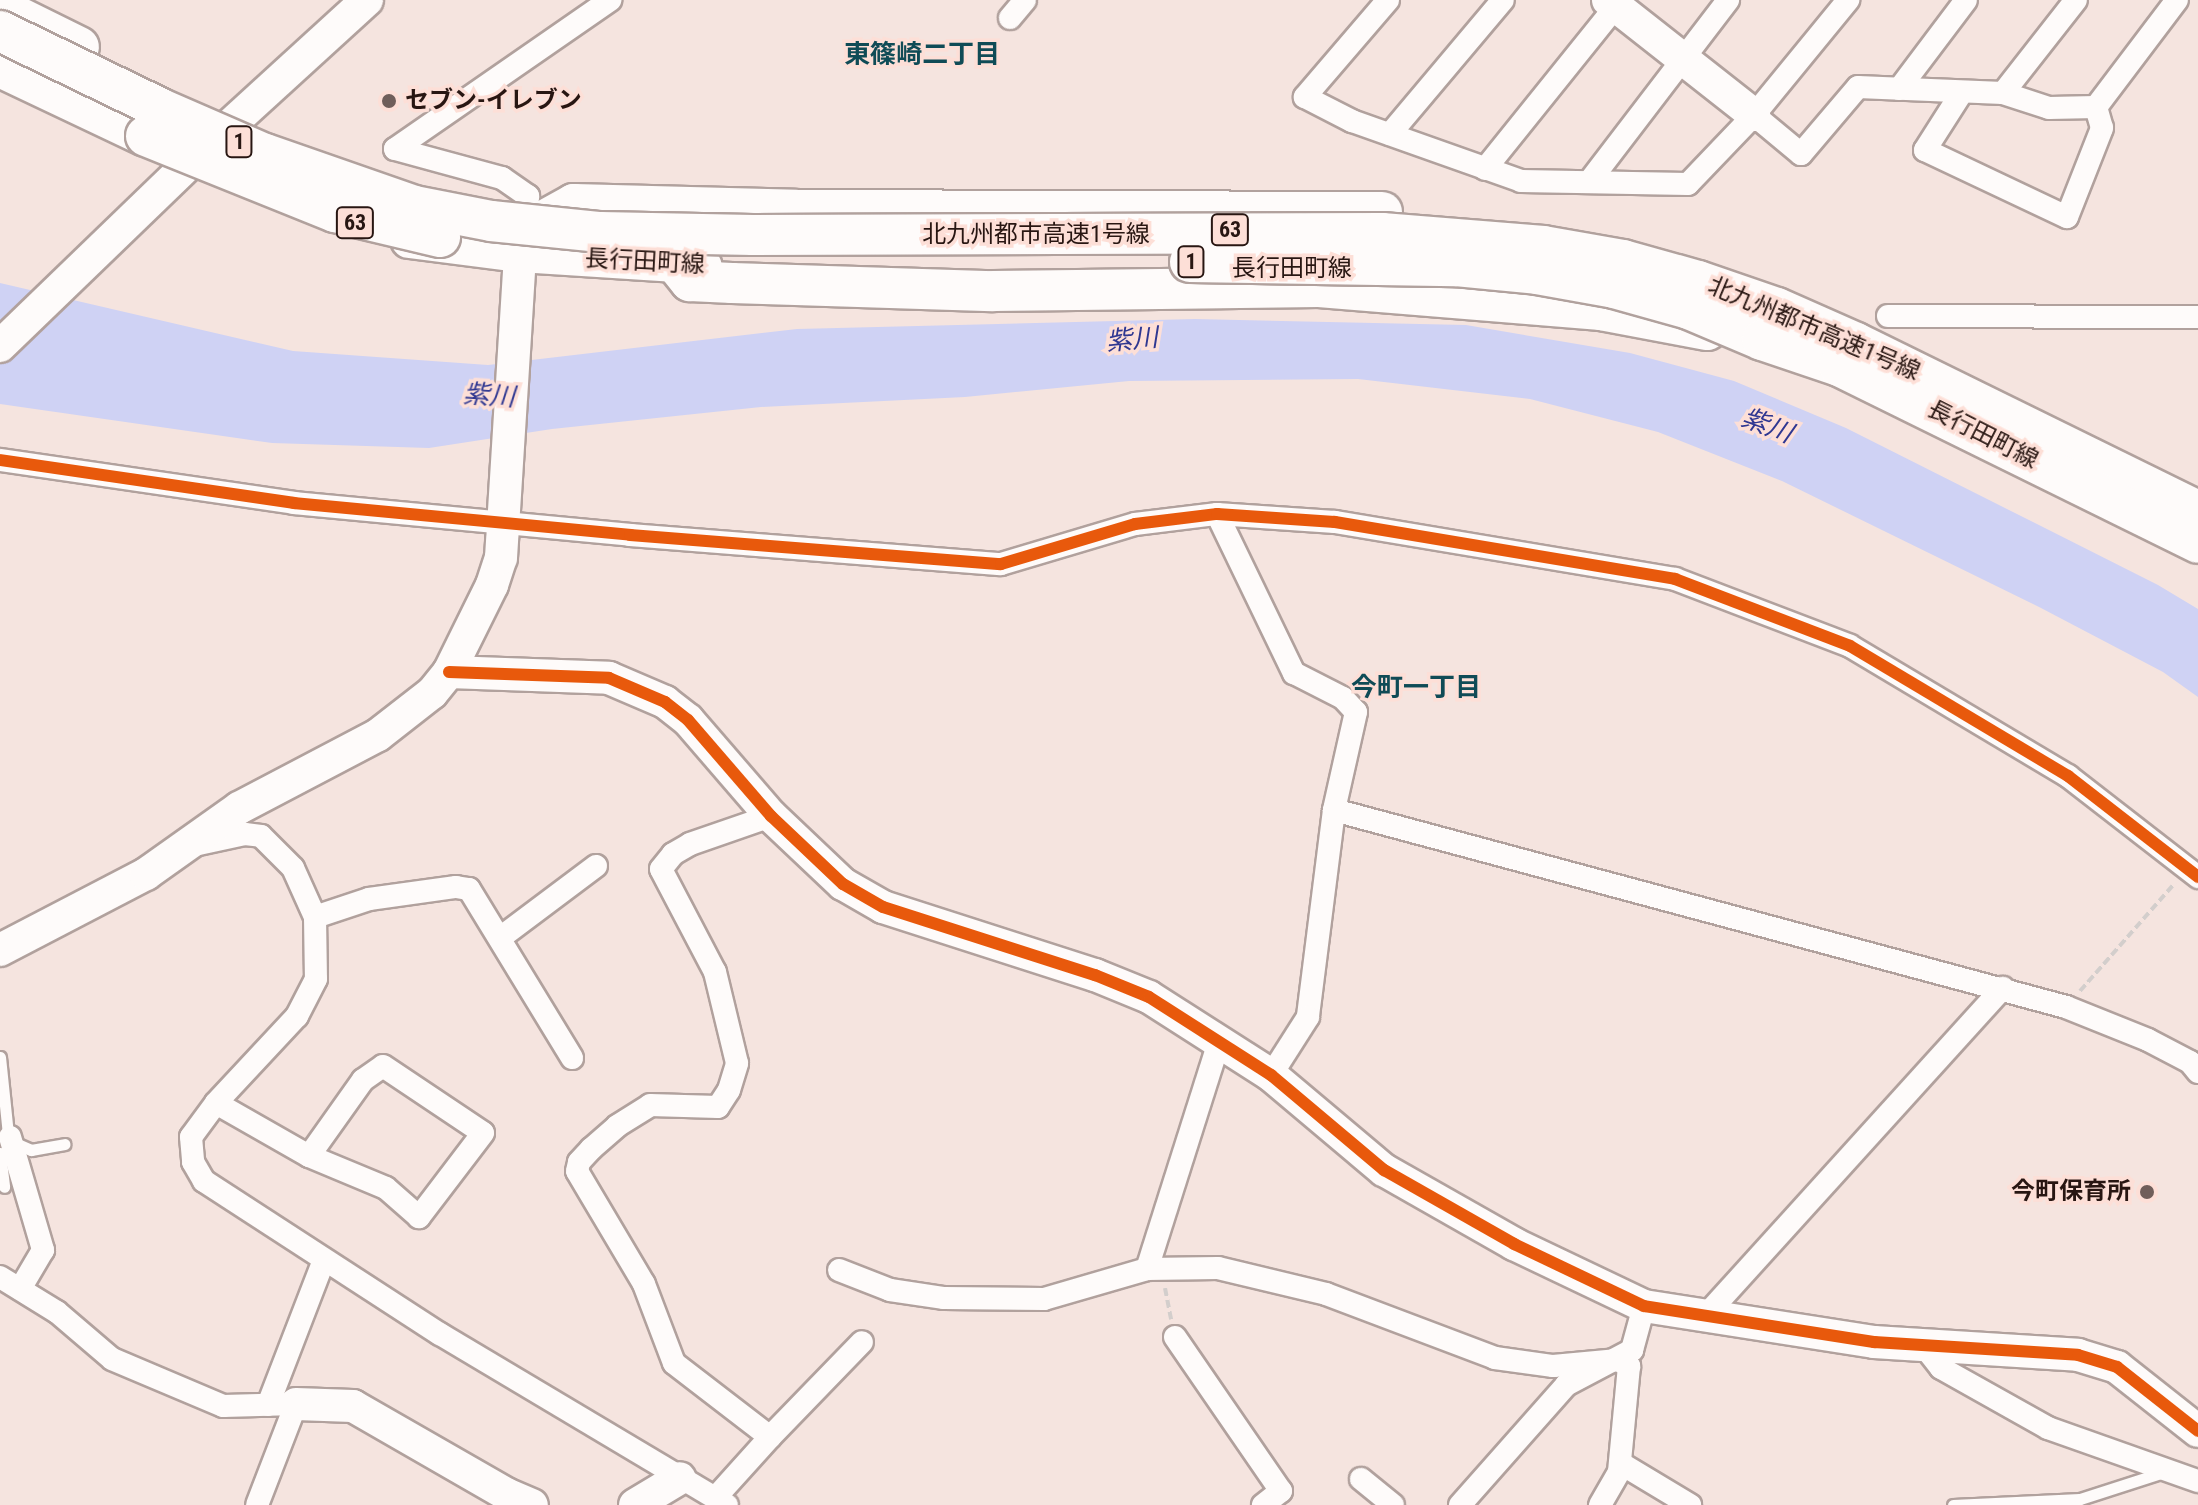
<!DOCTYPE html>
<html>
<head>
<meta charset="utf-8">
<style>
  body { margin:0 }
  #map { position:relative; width:2198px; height:1505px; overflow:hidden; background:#f5e4df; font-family:"Roboto Condensed","Noto Sans JP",sans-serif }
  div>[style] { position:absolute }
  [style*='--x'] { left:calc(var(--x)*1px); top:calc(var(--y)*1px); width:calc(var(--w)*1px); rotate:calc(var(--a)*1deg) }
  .water>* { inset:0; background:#cfd2f4 }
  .path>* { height:4px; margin-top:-2px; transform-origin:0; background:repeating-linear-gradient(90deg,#d3cecc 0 8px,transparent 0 12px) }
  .roads { filter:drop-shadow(2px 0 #b1a19d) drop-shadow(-2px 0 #b1a19d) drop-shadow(0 2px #b1a19d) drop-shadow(0 -2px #b1a19d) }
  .lane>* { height:11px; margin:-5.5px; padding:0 5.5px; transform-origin:5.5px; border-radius:5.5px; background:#fefbfa }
  .street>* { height:22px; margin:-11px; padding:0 11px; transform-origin:11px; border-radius:11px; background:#fefbfa }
  .secondary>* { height:32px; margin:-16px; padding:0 16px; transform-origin:16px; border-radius:16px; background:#fefbfa }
  .primary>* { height:36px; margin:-18px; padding:0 18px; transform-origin:18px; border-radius:18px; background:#fefbfa }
  .highway>* { height:40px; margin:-20px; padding:0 20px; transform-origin:20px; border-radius:20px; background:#fefbfa }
  .bridges { filter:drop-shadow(2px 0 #b1a19d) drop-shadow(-2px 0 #b1a19d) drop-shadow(0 2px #b1a19d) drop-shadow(0 -2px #b1a19d) }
  .highway-bridge>* { height:40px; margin:-20px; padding:0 20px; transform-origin:20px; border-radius:20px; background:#fefbfa }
  .cycleway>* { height:12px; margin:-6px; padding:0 6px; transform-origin:6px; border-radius:6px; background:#e8590c }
  .dots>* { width:22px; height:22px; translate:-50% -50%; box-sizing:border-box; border:4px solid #fddfd7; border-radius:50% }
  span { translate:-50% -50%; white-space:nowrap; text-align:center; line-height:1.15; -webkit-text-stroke:7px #fddfd7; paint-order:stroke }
  .shield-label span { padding:2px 6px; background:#fddfd7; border:2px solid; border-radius:6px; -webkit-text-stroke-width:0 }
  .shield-label { font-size:22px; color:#281612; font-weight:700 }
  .poi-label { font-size:24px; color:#281612; font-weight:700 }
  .left { translate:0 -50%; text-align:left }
  .right { translate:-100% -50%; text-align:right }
  .street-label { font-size:24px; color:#281612 }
  .neighbourhood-label { font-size:26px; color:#104b56; font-weight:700 }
  .water-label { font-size:26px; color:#2f3791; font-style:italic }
</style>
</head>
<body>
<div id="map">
  <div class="water">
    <i style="clip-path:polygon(0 283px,293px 351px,488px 365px,797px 329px,1195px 319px,1466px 325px,1630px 353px,1734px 381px,1846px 428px,2158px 585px,2198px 609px,2198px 697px,2163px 672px,2041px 608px,1782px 481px,1658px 432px,1530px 399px,1358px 379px,1129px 381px,965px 397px,761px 407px,552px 429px,429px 448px,272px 443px,0 404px)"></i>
  </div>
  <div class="path">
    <i style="--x:2080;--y:991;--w:144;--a:-48.7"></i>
    <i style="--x:1165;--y:1288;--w:32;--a:79"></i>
  </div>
  <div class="roads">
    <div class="lane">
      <i style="--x:0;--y:1057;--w:77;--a:84.1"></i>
      <i style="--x:8;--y:1134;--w:9;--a:58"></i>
      <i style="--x:13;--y:1142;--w:20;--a:24"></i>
      <i style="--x:31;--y:1150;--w:34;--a:-10"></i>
      <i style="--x:0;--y:1153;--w:34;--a:83"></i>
      <i style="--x:1953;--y:1505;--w:127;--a:-2.7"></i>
      <i style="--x:2080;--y:1499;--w:88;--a:-17.8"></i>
    </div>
    <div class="street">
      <i style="--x:1388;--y:0;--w:128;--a:130.6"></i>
      <i style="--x:1305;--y:97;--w:53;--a:27.1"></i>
      <i style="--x:1352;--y:121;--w:179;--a:19.5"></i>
      <i style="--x:1521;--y:181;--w:167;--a:1"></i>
      <i style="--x:1688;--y:184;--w:95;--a:-46.3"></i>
      <i style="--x:1754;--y:115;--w:149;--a:-50.7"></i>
      <i style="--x:1010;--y:18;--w:23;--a:-50"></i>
      <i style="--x:1899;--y:89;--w:111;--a:-53"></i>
      <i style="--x:1962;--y:92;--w:69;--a:122.5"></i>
      <i style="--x:1925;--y:150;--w:157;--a:25.3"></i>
      <i style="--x:2067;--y:217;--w:96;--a:-68.5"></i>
      <i style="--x:2102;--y:128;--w:22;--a:-106"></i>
      <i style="--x:2003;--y:93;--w:48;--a:18.1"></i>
      <i style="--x:2049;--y:108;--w:47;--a:-1.2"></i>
      <i style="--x:2096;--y:107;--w:134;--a:-52.9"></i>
      <i style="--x:1754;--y:115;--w:61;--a:39.7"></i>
      <i style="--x:1801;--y:154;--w:88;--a:-49.6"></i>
      <i style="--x:1858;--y:87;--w:145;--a:2.4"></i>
      <i style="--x:2003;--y:93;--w:118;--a:-51.9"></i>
      <i style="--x:1390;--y:134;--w:175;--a:-49.9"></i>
      <i style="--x:395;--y:149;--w:262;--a:-34.7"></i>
      <i style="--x:395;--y:149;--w:111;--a:15.2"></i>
      <i style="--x:502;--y:178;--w:32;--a:35"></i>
      <i style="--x:528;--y:196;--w:37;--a:98"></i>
      <i style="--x:1485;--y:169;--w:217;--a:-51.2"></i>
      <i style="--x:1589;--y:182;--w:229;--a:-52.6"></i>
      <i style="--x:1888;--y:316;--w:310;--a:0.2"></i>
      <i style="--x:0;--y:460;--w:297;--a:8.3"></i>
      <i style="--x:294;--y:503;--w:338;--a:5.4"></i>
      <i style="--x:630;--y:535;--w:372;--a:4.5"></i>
      <i style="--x:1001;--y:564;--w:140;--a:-16.6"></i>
      <i style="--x:1135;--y:524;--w:83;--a:-7"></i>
      <i style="--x:1217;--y:514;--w:118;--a:3.9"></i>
      <i style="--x:1335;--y:522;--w:345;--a:9.5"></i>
      <i style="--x:1675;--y:579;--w:187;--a:20.9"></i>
      <i style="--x:1850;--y:646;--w:254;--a:30.8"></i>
      <i style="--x:2068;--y:776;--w:165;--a:37.8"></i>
      <i style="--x:1217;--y:514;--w:177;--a:64.2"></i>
      <i style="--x:1294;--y:673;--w:55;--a:27"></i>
      <i style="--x:1343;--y:698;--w:19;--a:47"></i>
      <i style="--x:1356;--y:712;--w:100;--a:102.7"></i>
      <i style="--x:1334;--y:810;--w:209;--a:97.2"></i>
      <i style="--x:1308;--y:1017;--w:69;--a:122.5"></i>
      <i style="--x:1334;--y:810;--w:758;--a:15.06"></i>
      <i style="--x:2066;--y:1007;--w:88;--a:21.9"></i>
      <i style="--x:2148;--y:1040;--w:47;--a:27.6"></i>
      <i style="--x:2190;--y:1062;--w:13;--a:51"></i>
      <i style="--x:194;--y:845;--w:52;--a:-12.2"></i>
      <i style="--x:245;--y:834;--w:16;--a:7"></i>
      <i style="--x:261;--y:836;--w:45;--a:45"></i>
      <i style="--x:293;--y:868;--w:54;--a:65.8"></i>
      <i style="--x:315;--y:917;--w:62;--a:89.1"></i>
      <i style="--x:316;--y:979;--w:42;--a:117.2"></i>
      <i style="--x:297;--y:1016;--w:119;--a:133"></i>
      <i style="--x:216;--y:1103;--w:42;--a:126.3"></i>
      <i style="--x:191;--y:1137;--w:25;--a:85"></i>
      <i style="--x:193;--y:1162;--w:22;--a:60"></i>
      <i style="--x:204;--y:1181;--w:281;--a:33"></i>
      <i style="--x:440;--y:1334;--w:334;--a:30.8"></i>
      <i style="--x:315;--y:917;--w:57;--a:-18.4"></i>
      <i style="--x:369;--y:899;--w:88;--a:-7.9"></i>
      <i style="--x:456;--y:887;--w:13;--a:9"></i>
      <i style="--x:469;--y:889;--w:198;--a:58.6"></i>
      <i style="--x:500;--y:938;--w:120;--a:-36.9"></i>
      <i style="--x:216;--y:1103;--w:107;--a:29.7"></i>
      <i style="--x:309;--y:1156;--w:93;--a:-54.6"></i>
      <i style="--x:363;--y:1080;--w:24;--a:-35"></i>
      <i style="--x:383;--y:1066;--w:120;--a:33.8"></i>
      <i style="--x:483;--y:1133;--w:106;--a:127.3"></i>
      <i style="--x:419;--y:1217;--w:44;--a:-138.7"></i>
      <i style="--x:386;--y:1188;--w:83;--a:-157.4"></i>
      <i style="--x:10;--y:1137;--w:118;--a:73.7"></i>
      <i style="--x:43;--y:1250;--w:45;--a:120.5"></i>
      <i style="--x:1147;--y:1269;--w:238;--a:-72.4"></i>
      <i style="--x:839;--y:1270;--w:55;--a:21.4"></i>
      <i style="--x:890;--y:1290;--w:55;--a:8.4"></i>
      <i style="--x:944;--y:1298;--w:100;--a:0.6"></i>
      <i style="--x:1044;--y:1299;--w:107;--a:-16.2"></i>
      <i style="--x:1147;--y:1269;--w:71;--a:-0.8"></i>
      <i style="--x:1218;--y:1268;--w:111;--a:13.5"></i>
      <i style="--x:1326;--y:1294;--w:181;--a:20.7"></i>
      <i style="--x:1495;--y:1358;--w:59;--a:7.9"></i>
      <i style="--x:1553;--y:1366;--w:65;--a:-5.3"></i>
      <i style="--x:1618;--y:1360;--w:13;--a:29"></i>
      <i style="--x:1629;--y:1366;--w:106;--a:95.4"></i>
      <i style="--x:1619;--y:1472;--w:38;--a:120"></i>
      <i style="--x:0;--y:1277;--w:67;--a:31.6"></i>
      <i style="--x:57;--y:1312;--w:72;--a:40.5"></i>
      <i style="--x:112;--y:1359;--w:121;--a:22.9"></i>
      <i style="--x:223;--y:1406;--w:73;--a:-1.6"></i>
      <i style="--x:296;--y:1404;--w:108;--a:111.1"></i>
      <i style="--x:1708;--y:1313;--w:439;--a:-47.8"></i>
      <i style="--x:1175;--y:1337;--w:187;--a:55.5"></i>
      <i style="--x:1281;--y:1491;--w:23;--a:142"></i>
      <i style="--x:1923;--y:1345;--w:29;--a:52"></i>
      <i style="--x:1941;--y:1368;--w:123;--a:29.3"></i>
      <i style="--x:2048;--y:1428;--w:159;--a:19.5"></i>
      <i style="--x:268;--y:1405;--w:155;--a:-68.9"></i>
      <i style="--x:770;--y:1437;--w:132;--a:-45.9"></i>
      <i style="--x:1620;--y:1463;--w:82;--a:31"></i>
      <i style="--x:1361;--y:1479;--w:41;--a:39.1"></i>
      <i style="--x:716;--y:1497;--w:81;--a:-48"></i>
      <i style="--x:770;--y:1437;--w:121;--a:-142.4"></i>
      <i style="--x:674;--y:1363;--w:85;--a:-110.8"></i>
      <i style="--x:644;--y:1284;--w:131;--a:-120.7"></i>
      <i style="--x:577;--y:1171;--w:9;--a:-77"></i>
      <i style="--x:579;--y:1162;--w:18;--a:-47"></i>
      <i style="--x:591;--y:1149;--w:35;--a:-41"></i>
      <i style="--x:617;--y:1126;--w:39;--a:-32"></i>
      <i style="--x:650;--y:1105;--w:68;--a:1.7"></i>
      <i style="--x:718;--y:1107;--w:20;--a:-57"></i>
      <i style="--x:729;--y:1090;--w:28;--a:-73"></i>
      <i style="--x:737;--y:1063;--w:94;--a:-103.6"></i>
      <i style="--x:715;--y:972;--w:116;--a:-117.7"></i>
      <i style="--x:661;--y:869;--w:19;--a:-51"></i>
      <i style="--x:673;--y:854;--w:20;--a:-30"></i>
      <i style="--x:690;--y:844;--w:86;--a:-19.1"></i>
      <i style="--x:1460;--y:1505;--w:160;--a:-48.5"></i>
      <i style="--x:1566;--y:1385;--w:75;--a:-27.9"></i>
      <i style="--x:1632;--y:1350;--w:46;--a:-74.7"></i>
    </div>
    <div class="secondary">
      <i style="--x:1608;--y:0;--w:186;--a:38.2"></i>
      <i style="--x:0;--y:346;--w:286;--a:-44"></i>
      <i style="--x:206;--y:147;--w:218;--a:-42.4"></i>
      <i style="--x:449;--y:672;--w:160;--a:2.1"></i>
      <i style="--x:609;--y:678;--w:61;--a:23.2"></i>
      <i style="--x:665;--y:702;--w:29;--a:38"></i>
      <i style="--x:688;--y:720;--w:127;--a:49.2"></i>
      <i style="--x:771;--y:816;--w:99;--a:43.4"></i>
      <i style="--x:843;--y:884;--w:46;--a:29.9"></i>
      <i style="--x:883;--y:907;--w:223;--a:17.8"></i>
      <i style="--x:1095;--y:975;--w:58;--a:22.2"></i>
      <i style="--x:1149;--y:997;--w:145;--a:32.6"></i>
      <i style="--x:1271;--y:1075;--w:148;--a:40.1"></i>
      <i style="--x:1384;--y:1170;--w:150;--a:29.6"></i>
      <i style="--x:1514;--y:1244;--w:144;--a:25.5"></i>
      <i style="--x:1644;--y:1306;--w:233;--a:8.9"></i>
      <i style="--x:1874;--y:1342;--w:204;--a:3.6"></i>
      <i style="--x:2078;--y:1355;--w:41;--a:17.1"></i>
      <i style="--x:2117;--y:1367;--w:103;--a:38.3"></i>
      <i style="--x:0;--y:950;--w:165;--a:-27.5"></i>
      <i style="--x:146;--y:874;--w:114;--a:-35.4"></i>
      <i style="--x:239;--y:808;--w:157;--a:-27.7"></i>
      <i style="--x:378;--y:735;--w:68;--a:-37.9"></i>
      <i style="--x:432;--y:693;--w:27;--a:-51"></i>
      <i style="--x:449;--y:672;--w:97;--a:-63.7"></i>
      <i style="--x:492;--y:585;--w:28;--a:-72"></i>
      <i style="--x:501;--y:558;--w:305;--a:-86.4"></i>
      <i style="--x:296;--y:1404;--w:57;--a:2"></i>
      <i style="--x:353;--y:1406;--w:177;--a:29.9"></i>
      <i style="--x:506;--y:1494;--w:28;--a:23"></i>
      <i style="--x:635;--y:1505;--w:52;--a:-31"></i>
    </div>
    <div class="primary">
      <i style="--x:409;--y:240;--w:112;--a:7.2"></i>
      <i style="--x:520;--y:254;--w:184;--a:3.7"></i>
    </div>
    <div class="highway">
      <i style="--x:0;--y:8;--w:88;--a:26.3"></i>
      <i style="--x:0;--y:67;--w:161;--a:25.3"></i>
      <i style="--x:547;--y:219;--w:31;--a:-29"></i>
      <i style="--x:574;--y:204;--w:222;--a:1.5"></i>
      <i style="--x:796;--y:210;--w:586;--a:0.2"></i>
      <i style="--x:677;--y:265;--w:21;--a:51"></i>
      <i style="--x:690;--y:281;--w:42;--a:2.7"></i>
      <i style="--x:732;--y:283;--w:261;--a:1.8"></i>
      <i style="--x:993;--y:291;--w:326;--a:-0.7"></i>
      <i style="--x:1319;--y:287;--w:283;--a:4.7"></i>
      <i style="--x:1601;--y:310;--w:108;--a:10.7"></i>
    </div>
  </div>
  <div class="bridges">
    <div class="highway-bridge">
      <i style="--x:0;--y:31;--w:177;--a:25.8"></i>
      <i style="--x:159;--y:108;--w:116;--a:23.5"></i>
      <i style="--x:265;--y:154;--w:158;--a:19.2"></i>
      <i style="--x:414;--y:206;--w:78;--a:11"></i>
      <i style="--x:491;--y:221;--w:110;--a:5.8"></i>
      <i style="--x:600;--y:232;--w:153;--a:1.1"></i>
      <i style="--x:753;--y:235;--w:629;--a:-0.18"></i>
      <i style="--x:1382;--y:233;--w:162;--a:4.6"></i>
      <i style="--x:1543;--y:246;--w:81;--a:9.9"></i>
      <i style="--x:1623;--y:260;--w:78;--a:15.6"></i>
      <i style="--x:1698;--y:281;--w:83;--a:18.9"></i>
      <i style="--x:1777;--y:308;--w:86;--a:23.9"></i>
      <i style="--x:1856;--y:343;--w:381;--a:26.2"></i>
      <i style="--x:146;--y:136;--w:204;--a:21.9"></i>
      <i style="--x:335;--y:212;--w:108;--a:13.4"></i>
      <i style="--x:1190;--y:262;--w:266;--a:0.9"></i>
      <i style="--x:1456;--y:266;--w:81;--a:5.6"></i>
      <i style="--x:1537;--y:274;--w:78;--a:10.3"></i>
      <i style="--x:1614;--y:288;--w:78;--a:15.6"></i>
      <i style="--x:1689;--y:309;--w:79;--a:23"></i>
      <i style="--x:1762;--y:340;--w:81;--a:18.7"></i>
      <i style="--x:1839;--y:366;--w:400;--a:26.2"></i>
    </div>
  </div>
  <div class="cycleway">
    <i style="--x:0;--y:460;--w:297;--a:8.3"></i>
    <i style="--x:294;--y:503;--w:338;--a:5.4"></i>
    <i style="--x:630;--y:535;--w:372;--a:4.5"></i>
    <i style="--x:1001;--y:564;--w:140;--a:-16.6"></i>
    <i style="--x:1135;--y:524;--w:83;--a:-7"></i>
    <i style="--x:1217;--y:514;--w:118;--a:3.9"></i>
    <i style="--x:1335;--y:522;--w:345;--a:9.5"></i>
    <i style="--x:1675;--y:579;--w:187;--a:20.9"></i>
    <i style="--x:1850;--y:646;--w:254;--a:30.8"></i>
    <i style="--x:2068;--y:776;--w:165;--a:37.8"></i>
    <i style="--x:449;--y:672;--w:160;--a:2.1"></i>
    <i style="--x:609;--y:678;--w:61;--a:23.2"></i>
    <i style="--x:665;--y:702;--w:29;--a:38"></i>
    <i style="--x:688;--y:720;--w:127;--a:49.2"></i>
    <i style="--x:771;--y:816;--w:99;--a:43.4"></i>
    <i style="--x:843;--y:884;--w:46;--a:29.9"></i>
    <i style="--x:883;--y:907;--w:223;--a:17.8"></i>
    <i style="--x:1095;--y:975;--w:58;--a:22.2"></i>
    <i style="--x:1149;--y:997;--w:145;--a:32.6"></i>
    <i style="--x:1271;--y:1075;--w:148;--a:40.1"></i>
    <i style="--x:1384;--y:1170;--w:150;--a:29.6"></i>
    <i style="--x:1514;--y:1244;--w:144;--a:25.5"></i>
    <i style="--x:1644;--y:1306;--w:233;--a:8.9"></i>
    <i style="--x:1874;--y:1342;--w:204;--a:3.6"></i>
    <i style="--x:2078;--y:1355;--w:41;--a:17.1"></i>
    <i style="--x:2117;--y:1367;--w:103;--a:38.3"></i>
  </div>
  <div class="dots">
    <i style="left:389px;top:101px;background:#705e5a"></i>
    <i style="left:2147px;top:1192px;background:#705e5a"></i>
  </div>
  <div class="shield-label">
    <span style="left:239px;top:142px">1</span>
    <span style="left:355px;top:223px">63</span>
    <span style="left:1230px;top:230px">63</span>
    <span style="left:1191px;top:262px">1</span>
  </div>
  <div class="poi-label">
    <span class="left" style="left:405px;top:101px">セブン-イレブン</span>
    <span class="right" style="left:2131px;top:1192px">今町保育所</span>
  </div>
  <div class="street-label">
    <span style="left:1036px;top:235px">北九州都市高速1号線</span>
    <span style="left:645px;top:262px;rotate:3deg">長行田町線</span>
    <span style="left:1292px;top:269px">長行田町線</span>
    <span style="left:1814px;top:329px;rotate:23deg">北九州都市高速1号線</span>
    <span style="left:1983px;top:435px;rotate:27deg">長行田町線</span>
  </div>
  <div class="neighbourhood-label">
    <span style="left:922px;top:55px">東篠崎二丁目</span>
    <span style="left:1416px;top:688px">今町一丁目</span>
  </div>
  <div class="water-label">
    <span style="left:1132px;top:340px;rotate:-5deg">紫川</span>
    <span style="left:489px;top:396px;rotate:4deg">紫川</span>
    <span style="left:1767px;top:426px;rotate:21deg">紫川</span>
  </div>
</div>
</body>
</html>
